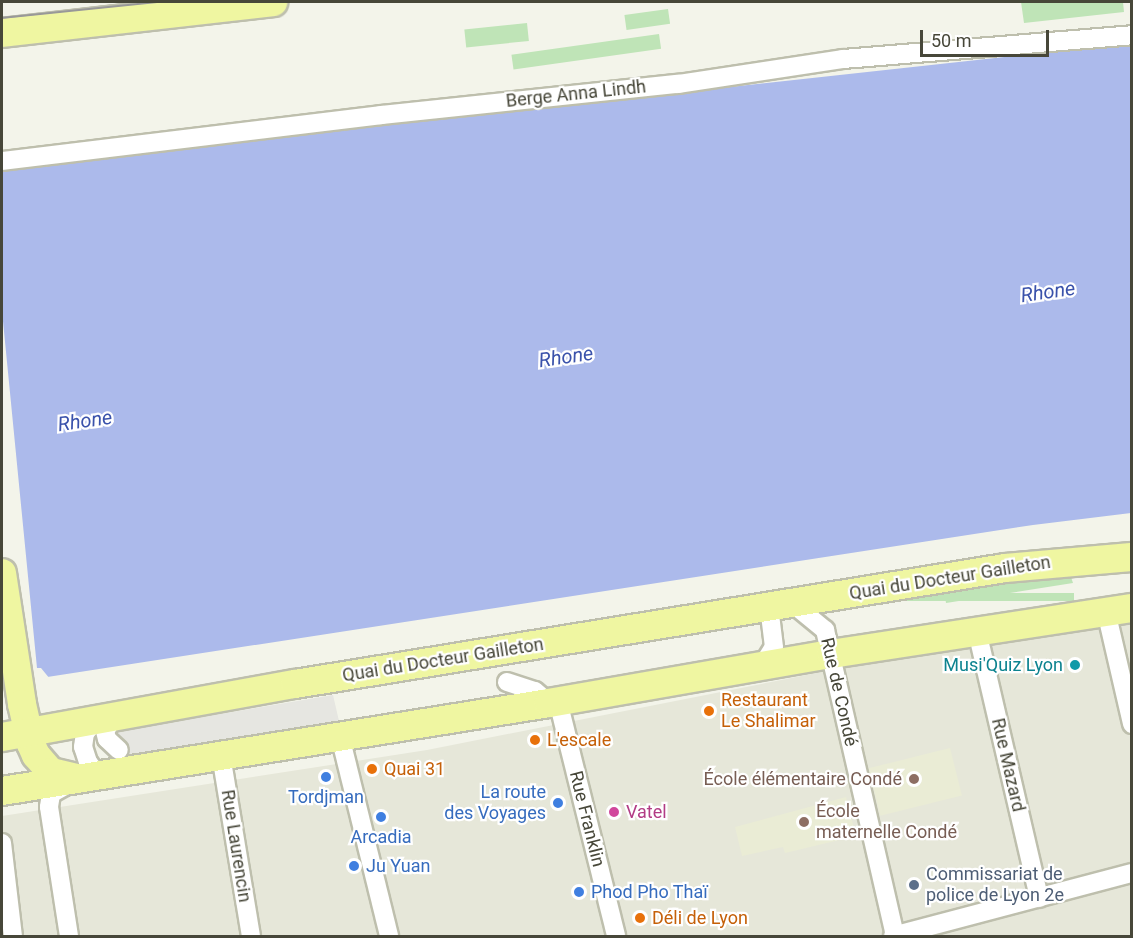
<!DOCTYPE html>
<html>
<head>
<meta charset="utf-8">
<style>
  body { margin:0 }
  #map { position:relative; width:1133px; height:938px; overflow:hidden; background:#f3f4ea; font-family:Roboto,sans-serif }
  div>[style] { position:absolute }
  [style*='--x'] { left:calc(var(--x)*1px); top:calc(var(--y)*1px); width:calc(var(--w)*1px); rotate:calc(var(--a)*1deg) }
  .residential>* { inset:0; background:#e6e7d9 }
  .education>* { inset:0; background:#eaecd5; transform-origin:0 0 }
  .green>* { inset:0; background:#bfe4b7; transform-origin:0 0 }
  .parking>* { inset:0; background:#e6e6e1 }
  .water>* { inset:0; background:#acbaeb }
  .pier>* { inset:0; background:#f3f4ea }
  .roads { filter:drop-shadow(2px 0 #bebfad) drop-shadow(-2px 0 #bebfad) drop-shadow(0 2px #bebfad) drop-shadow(0 -2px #bebfad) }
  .street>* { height:18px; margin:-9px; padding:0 9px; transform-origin:9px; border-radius:9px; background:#fff }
  .primary>* { height:28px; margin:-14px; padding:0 14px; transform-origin:14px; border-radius:14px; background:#eff6a1 }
  .tram>* { height:1.5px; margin:-0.75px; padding:0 0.75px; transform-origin:0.75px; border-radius:0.75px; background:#989898 }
  .dots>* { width:16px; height:16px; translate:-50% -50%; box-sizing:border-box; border:3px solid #fff; border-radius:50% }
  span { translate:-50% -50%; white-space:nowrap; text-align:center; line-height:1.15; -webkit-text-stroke:4.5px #fff; paint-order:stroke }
  .street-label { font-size:18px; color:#474739 }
  .culture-label { font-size:18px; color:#0d838f }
  .right { translate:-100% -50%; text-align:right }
  .food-label { font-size:18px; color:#c56008 }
  .left { translate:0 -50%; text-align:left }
  .education-label { font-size:18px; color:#785e54 }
  .shop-label { font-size:18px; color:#366cbe }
  .hotel-label { font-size:18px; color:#b23c85 }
  .service-label { font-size:18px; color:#4e5e75 }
  .water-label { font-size:20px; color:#3a52ab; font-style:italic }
  .frame { position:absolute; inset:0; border:3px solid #474739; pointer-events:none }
  .scale { position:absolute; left:920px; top:30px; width:129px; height:27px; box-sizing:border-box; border:3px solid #474739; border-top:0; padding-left:8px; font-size:18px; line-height:21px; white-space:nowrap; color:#474739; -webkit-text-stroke:4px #fff; paint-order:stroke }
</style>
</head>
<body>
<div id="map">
  <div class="residential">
    <i style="clip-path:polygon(1131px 624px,1131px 936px,2px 936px,2px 816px,427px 750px,903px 656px,1091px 627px)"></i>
  </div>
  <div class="education">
    <i style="left:950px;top:748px;width:49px;height:84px;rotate:76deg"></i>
    <i style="clip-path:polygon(846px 797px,856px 836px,785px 853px,783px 847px,742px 856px,735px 827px)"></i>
  </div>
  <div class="green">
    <i style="clip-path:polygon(1021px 2px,1123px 2px,1124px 12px,1024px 23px)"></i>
    <i style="left:668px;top:9px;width:15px;height:44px;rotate:82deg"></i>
    <i style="left:527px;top:23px;width:18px;height:63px;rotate:84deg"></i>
    <i style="left:659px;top:34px;width:15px;height:149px;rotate:82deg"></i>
    <i style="clip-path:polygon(1071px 577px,1073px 583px,946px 603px,944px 590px,1004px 580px)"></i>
    <i style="left:1074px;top:593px;width:8px;height:223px;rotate:90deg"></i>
  </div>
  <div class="parking">
    <i style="clip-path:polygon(333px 695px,339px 721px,114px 758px,112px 756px,112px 732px)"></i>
  </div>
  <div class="water">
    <i style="clip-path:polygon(1131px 43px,1131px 513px,1033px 525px,2px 684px,2px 167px)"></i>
  </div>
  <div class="pier">
    <i style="clip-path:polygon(2px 311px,37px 668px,41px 668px,50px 679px,2px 687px)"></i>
  </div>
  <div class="roads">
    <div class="street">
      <i style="--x:2;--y:161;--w:382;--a:-6.9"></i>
      <i style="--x:381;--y:115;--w:299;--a:-6"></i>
      <i style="--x:678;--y:84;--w:167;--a:-8.6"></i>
      <i style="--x:843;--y:59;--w:290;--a:-4.7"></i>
      <i style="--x:792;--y:603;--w:43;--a:39.3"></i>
      <i style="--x:825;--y:630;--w:314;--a:77.1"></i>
      <i style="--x:1115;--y:613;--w:9;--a:-167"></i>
      <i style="--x:1106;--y:611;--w:116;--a:77"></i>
      <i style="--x:977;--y:631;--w:274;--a:76.9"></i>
      <i style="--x:762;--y:666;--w:22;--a:-58"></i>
      <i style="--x:774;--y:647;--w:41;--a:-97"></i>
      <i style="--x:507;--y:682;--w:29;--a:18"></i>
      <i style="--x:535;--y:691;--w:18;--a:41"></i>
      <i style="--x:558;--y:701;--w:242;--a:76.1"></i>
      <i style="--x:116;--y:715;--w:19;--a:125"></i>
      <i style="--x:105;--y:731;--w:8;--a:76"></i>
      <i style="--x:107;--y:739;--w:16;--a:43"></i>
      <i style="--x:340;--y:736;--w:206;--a:76.2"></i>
      <i style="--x:221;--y:755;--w:183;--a:80.6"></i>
      <i style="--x:98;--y:775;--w:16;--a:-128"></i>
      <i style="--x:88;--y:762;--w:16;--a:-108"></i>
      <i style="--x:83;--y:747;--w:14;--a:-82"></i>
      <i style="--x:85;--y:733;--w:20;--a:-49"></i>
      <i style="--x:67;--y:785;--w:18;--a:151"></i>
      <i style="--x:51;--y:794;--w:13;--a:99"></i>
      <i style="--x:49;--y:807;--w:131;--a:81.2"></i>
      <i style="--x:2;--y:843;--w:94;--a:83.3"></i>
      <i style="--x:893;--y:936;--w:247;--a:-14.8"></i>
    </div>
    <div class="primary">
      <i style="--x:2;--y:33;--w:273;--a:-6.5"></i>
      <i style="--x:2;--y:573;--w:133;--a:81.3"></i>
      <i style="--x:22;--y:704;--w:41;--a:77.3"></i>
      <i style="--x:31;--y:744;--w:12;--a:66"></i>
      <i style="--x:36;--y:755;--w:23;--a:49"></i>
      <i style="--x:51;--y:772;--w:27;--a:13"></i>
      <i style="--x:2;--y:737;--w:298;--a:-10.3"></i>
      <i style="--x:295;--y:684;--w:719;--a:-9.28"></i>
      <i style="--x:1005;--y:568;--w:127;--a:-5"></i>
      <i style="--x:2;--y:791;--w:554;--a:-9.14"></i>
      <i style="--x:549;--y:703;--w:286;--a:-9.9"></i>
      <i style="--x:831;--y:654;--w:304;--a:-8.7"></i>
    </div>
  </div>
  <div class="tram">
    <i style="--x:2;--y:18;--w:155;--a:-5.9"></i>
  </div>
  <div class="dots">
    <i style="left:1075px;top:665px;background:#0f9aa8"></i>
    <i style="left:709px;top:711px;background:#e8710a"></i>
    <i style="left:535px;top:740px;background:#e8710a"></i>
    <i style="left:372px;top:769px;background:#e8710a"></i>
    <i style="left:326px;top:777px;background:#3f7fe0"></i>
    <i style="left:914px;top:779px;background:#8d6e63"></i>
    <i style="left:558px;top:803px;background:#3f7fe0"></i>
    <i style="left:614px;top:812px;background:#d1479c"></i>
    <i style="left:381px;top:817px;background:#3f7fe0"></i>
    <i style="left:804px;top:822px;background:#8d6e63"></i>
    <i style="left:354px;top:866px;background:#3f7fe0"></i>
    <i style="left:914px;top:885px;background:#5c6f8a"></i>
    <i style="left:579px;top:892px;background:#3f7fe0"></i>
    <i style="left:640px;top:918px;background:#e8710a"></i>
  </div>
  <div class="street-label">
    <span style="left:576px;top:94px;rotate:-6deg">Berge Anna Lindh</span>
    <span style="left:950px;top:578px;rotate:-9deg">Quai du Docteur Gailleton</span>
    <span style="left:443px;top:660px;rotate:-9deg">Quai du Docteur Gailleton</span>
    <span style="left:839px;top:692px;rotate:77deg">Rue de Condé</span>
    <span style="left:1008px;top:765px;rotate:77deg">Rue Mazard</span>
    <span style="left:587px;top:819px;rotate:76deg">Rue Franklin</span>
    <span style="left:236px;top:846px;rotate:81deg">Rue Laurencin</span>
  </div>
  <div class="culture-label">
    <span class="right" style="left:1063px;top:665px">Musi'Quiz Lyon</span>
  </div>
  <div class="food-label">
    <span class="left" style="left:721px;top:711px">Restaurant<br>Le Shalimar</span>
    <span class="left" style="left:547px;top:740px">L'escale</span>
    <span class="left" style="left:384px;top:769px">Quai 31</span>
    <span class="left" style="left:652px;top:918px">Déli de Lyon</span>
  </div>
  <div class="education-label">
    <span class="right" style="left:902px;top:779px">École élémentaire Condé</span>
    <span class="left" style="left:816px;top:822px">École<br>maternelle Condé</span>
  </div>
  <div class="shop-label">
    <span class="right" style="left:546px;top:803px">La route<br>des Voyages</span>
    <span style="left:326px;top:797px">Tordjman</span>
    <span style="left:381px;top:837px">Arcadia</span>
    <span class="left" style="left:366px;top:866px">Ju Yuan</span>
    <span class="left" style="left:591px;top:892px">Phod Pho Thaï</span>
  </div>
  <div class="hotel-label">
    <span class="left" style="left:626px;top:812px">Vatel</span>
  </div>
  <div class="service-label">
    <span class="left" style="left:926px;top:885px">Commissariat de<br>police de Lyon 2e</span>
  </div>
  <div class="water-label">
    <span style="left:1048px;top:292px;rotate:-8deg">Rhone</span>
    <span style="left:566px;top:357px;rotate:-8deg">Rhone</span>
    <span style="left:85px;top:421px;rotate:-8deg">Rhone</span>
  </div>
  <div class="frame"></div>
  <div class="scale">50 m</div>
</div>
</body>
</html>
